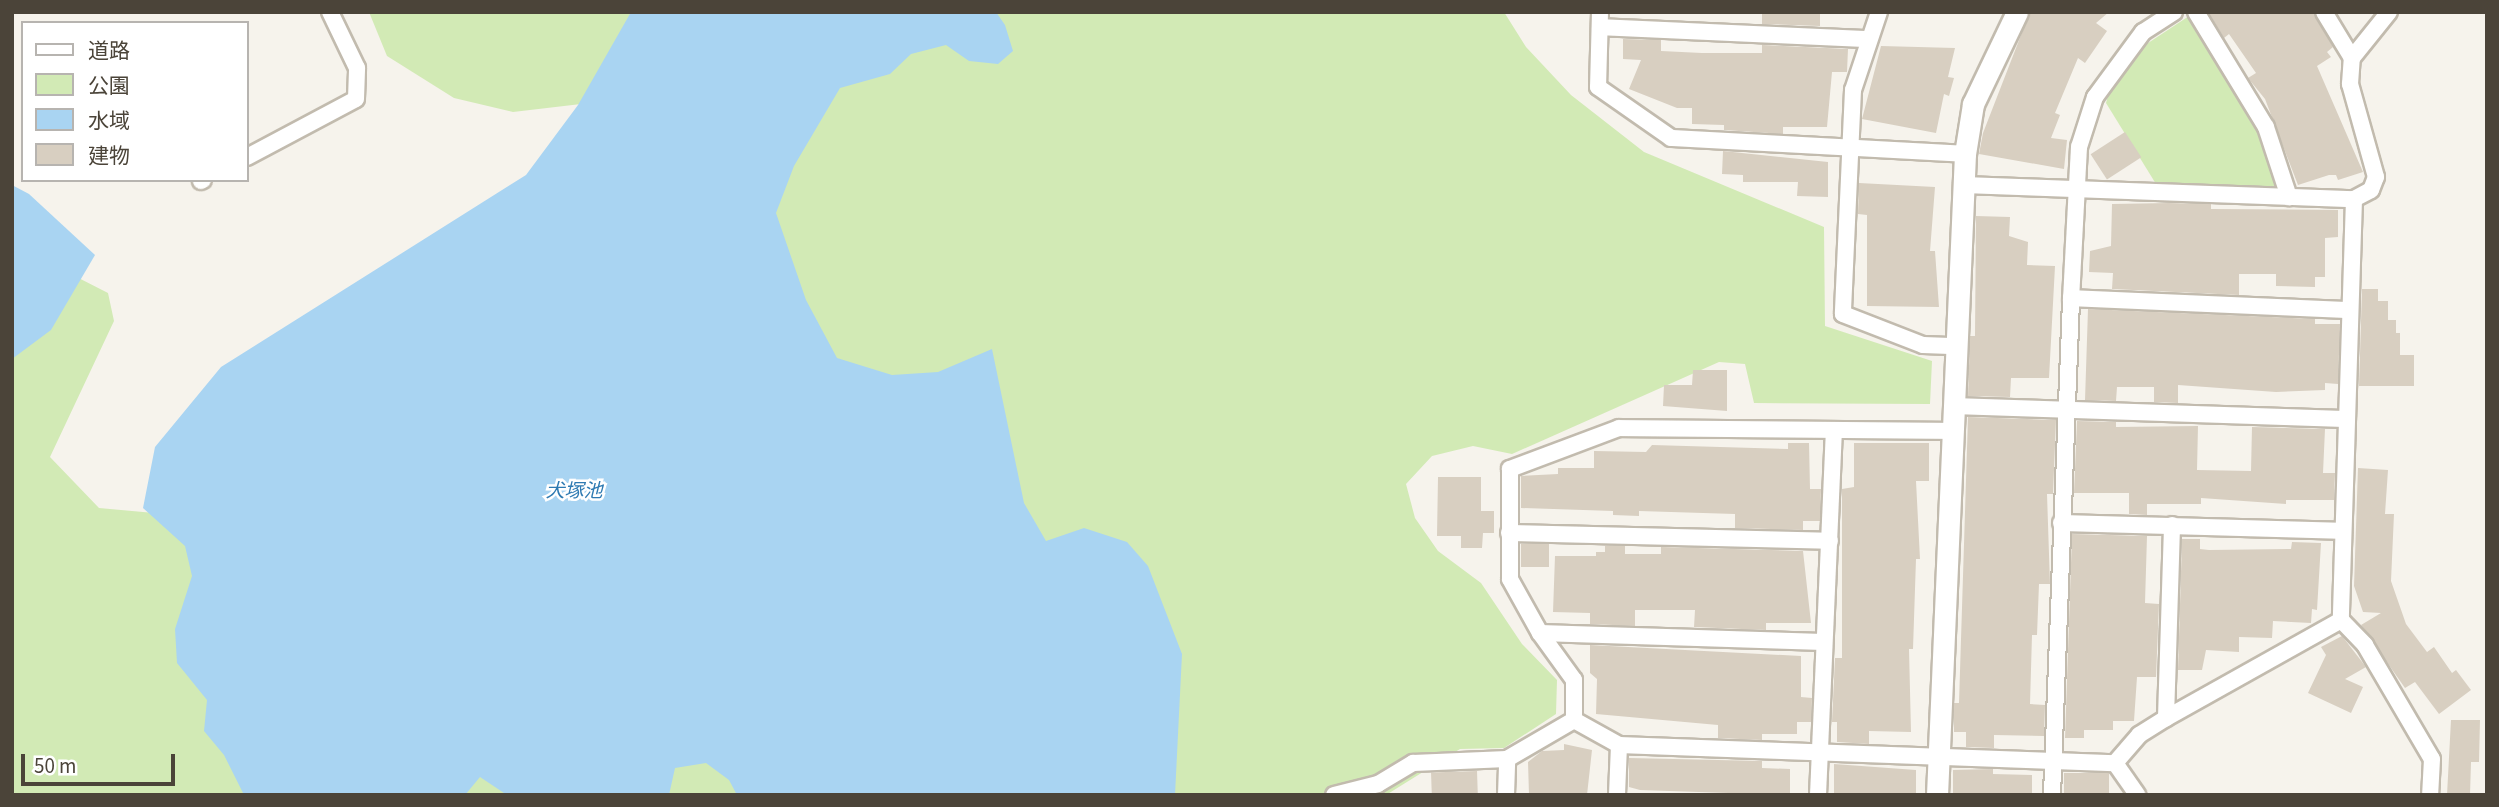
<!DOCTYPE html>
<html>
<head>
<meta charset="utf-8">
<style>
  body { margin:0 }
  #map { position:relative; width:2499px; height:807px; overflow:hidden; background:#f6f3ec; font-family:"Source Sans 3","Noto Sans JP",sans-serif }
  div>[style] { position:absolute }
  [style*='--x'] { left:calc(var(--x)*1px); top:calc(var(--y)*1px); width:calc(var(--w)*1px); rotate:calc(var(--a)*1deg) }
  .green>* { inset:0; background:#d2eab5 }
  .water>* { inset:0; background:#a9d4f2 }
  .building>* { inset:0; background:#d8cfc1; transform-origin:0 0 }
  .roads { filter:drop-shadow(2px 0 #c2bbae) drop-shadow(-2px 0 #c2bbae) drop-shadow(0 2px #c2bbae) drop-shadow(0 -2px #c2bbae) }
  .minor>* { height:16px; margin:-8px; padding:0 8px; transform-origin:8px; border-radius:8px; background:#fff }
  .tertiary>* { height:21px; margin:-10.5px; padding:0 10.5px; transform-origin:10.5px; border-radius:10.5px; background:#fff }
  span { translate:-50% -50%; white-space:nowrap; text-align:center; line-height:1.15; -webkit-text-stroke:5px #fff; paint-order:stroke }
  .water-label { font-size:19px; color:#2e7ab2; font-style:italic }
  .frame { position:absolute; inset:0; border:14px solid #4b4439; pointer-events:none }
  .legend { position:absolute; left:21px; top:21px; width:228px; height:161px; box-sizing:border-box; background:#fff; border:2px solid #b7b4b0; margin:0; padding:9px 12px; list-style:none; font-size:21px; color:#4b4439 }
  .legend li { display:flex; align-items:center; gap:14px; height:35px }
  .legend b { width:35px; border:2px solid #b7b4b0 }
  .scale { position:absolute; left:21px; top:754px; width:154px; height:32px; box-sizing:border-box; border:4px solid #4b4439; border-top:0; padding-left:9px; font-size:21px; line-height:24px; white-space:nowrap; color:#4b4439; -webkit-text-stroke:5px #fff; paint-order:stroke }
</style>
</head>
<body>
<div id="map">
  <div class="green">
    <i style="clip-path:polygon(369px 12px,685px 12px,632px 98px,513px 112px,454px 98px,387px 56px)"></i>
    <i style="clip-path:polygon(891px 12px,1504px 12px,1526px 47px,1571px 95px,1644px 152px,1824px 227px,1825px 326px,1932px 361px,1930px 404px,1754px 403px,1745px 364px,1719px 362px,1512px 454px,1473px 446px,1432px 456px,1406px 484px,1415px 518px,1438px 551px,1481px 583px,1522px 644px,1557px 680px,1556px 714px,1504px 748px,1460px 749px,1386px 795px,12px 795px,12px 314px,59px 268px,108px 293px,114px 321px,50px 457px,99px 508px,253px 522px,813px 400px,730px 210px)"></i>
    <i style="clip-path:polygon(2189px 16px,2253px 119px,2279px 187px,2156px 184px,2106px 103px,2110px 88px,2136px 51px)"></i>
  </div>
  <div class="water">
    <i style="clip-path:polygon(631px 12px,996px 12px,1005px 25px,1013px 51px,998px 64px,969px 61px,946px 45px,911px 54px,890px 74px,840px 88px,794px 166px,776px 213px,806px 300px,837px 358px,892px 375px,938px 372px,992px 349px,1024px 503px,1046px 541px,1084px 528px,1127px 542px,1148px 566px,1182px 654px,1175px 795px,737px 795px,729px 780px,706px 763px,675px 768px,669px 795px,507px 795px,480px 777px,465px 795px,244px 795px,224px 755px,204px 731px,207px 700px,177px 663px,175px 629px,192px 576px,185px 546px,143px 508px,155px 447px,221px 367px,526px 175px,578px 105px)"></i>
    <i style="clip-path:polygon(12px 185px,29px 194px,95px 255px,51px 330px,12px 359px)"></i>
  </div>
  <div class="building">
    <i style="clip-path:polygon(1762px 12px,1820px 12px,1820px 26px,1762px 24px)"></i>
    <i style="clip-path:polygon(2030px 12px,2109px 12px,2096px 23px,2107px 31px,2085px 63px,2078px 58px,2055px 113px,2060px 115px,2051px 138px,2067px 140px,2064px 169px,1979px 154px,1983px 133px)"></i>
    <i style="clip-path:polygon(2208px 12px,2314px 12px,2333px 47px,2327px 52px,2331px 57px,2317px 66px,2363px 172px,2338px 180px,2336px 175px,2329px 175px,2298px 185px,2265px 99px,2248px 78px,2256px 73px,2229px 34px,2224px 38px)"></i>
    <i style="clip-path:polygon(1623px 39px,1661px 40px,1661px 51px,1702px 53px,1762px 53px,1762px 45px,1848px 49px,1847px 72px,1832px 72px,1827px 127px,1783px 127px,1783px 134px,1724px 130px,1724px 125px,1692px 124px,1692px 108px,1677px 108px,1629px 89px,1641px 60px,1623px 59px)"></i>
    <i style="clip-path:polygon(1881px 46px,1955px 48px,1948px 77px,1954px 78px,1949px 96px,1944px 94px,1936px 133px,1862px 119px)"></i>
    <i style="left:2125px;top:132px;width:30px;height:41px;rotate:57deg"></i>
    <i style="clip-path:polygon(1723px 151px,1828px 162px,1828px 197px,1797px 196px,1798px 182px,1743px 182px,1743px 175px,1722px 174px)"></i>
    <i style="clip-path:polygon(1859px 183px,1935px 187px,1930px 251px,1935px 251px,1939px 307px,1867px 306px,1867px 215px,1858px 214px)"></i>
    <i style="clip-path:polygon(2169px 203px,2211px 204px,2211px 209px,2338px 210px,2338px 237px,2325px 238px,2325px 277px,2315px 277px,2315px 287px,2276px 286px,2276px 274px,2239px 274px,2239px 295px,2112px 289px,2113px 273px,2089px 272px,2090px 251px,2111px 246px,2112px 204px)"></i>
    <i style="clip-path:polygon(1976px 216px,2010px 217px,2009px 236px,2028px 242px,2027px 265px,2055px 266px,2049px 378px,2011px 378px,2010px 397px,1968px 396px,1970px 336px,1975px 336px)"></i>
    <i style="clip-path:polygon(2362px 289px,2378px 289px,2378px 301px,2388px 301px,2388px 320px,2396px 320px,2396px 333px,2400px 333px,2400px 355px,2414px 355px,2414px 386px,2359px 386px)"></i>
    <i style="clip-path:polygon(2088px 309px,2315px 319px,2315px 324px,2340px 324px,2338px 384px,2325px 383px,2325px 390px,2276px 392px,2178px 385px,2178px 403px,2154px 402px,2154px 387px,2117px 387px,2116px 401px,2085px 400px)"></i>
    <i style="clip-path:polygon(1693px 370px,1727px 370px,1727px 411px,1663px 406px,1664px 385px,1692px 385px)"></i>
    <i style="clip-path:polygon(1968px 417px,2056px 420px,2053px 494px,2047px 494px,2050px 584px,2039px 584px,2037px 635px,2032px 635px,2030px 704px,2045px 705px,2044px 736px,1994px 735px,1994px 748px,1966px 747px,1966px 732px,1954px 732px,1954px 703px,1959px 703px)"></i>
    <i style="clip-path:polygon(2077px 421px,2116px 422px,2116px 427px,2198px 426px,2197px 470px,2251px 471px,2252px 427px,2325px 429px,2323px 473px,2335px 473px,2334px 500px,2286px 500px,2286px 504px,2201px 498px,2201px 504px,2147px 504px,2147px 515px,2129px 514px,2129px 493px,2074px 493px)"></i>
    <i style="clip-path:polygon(1788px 443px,1809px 443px,1810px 489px,1821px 489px,1820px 521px,1803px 521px,1803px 530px,1735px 528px,1735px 514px,1639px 511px,1639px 516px,1613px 515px,1613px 511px,1521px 508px,1521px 476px,1558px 474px,1558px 468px,1594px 468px,1594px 451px,1646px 452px,1652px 445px,1788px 449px)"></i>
    <i style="clip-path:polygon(1854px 443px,1929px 443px,1929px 481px,1916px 481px,1920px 559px,1916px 559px,1913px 649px,1909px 649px,1911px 732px,1869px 731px,1869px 744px,1837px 742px,1837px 722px,1832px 722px,1835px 658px,1842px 658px,1842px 489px,1854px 487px)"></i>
    <i style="clip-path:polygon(2358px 468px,2388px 470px,2385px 514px,2394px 514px,2391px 581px,2406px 624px,2427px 652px,2434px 647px,2452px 673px,2456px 670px,2471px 690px,2439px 714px,2415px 682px,2405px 688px,2361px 625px,2381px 613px,2363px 612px,2354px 586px)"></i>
    <i style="clip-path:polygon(1438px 477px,1481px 477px,1481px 511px,1494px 511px,1494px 533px,1483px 533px,1482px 548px,1461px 548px,1461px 536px,1437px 536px)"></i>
    <i style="clip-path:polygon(2072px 534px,2147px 536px,2145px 603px,2159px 604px,2156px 677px,2137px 677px,2134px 721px,2113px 721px,2113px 730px,2084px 730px,2084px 738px,2065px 738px)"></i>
    <i style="clip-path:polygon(2182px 539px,2200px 539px,2200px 549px,2209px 550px,2291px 549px,2292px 542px,2321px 543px,2317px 610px,2312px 609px,2311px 623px,2273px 621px,2272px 638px,2239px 637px,2239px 652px,2206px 650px,2202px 670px,2178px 670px)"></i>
    <i style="left:1521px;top:544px;width:28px;height:23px"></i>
    <i style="clip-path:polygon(1605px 546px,1625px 546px,1625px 554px,1661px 554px,1661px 547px,1803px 551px,1811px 623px,1766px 623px,1766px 630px,1694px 627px,1695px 610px,1635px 610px,1635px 626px,1590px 624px,1590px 613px,1553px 612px,1555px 556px,1596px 556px,1596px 552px,1605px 552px)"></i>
    <i style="clip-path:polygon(2342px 636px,2366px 667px,2345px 679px,2363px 687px,2351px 713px,2308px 693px,2326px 655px,2321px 647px)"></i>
    <i style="clip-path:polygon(1590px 645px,1801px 656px,1801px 697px,1812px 698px,1811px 722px,1797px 722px,1797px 734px,1762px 734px,1762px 740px,1718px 738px,1718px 725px,1596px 714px,1597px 679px,1590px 673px)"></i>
    <i style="clip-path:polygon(2451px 720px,2480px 720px,2479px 762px,2471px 762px,2470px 795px,2447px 795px)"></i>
    <i style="clip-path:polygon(1564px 744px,1592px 750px,1587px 795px,1529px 795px,1528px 762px,1542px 751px,1564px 750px)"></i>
    <i style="clip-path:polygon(1629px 758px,1762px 761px,1762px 768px,1790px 769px,1790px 795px,1640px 790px,1629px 787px)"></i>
    <i style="clip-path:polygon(1834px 764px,1916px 770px,1916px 795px,1834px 794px)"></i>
    <i style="clip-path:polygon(1993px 769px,1993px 774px,2032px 775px,2032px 795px,1953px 795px,1953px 770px)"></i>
    <i style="left:1477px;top:771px;width:24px;height:46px;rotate:88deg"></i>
    <i style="left:2109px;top:773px;width:22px;height:45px;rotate:90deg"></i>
  </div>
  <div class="roads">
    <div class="minor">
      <i style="--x:1600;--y:12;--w:75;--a:91.5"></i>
      <i style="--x:1598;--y:87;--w:89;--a:34.9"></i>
      <i style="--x:1671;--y:138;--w:294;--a:3.1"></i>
      <i style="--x:1879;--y:12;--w:82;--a:108.4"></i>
      <i style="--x:1853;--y:90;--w:224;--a:92.6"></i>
      <i style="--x:1843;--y:314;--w:86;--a:21.2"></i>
      <i style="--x:1923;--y:345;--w:34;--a:2"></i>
      <i style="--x:2174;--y:12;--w:37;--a:147"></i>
      <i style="--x:2143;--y:32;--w:81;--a:126.4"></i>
      <i style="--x:2095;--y:97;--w:52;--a:107.7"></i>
      <i style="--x:2079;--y:147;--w:151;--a:93"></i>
      <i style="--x:2071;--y:298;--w:279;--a:2.5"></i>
      <i style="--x:2196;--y:12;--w:135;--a:58.7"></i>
      <i style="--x:2266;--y:127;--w:74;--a:71.8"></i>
      <i style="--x:2324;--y:12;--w:54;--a:58.7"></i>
      <i style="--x:1600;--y:27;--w:268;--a:2.6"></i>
      <i style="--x:247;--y:157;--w:123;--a:-28"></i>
      <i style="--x:356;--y:99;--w:31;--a:-88"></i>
      <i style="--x:357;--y:68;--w:62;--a:-115.7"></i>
      <i style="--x:201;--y:181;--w:2;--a:-27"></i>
      <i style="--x:1964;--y:185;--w:390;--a:2.1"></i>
      <i style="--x:2354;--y:199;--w:19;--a:-28"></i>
      <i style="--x:2371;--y:190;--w:14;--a:-69"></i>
      <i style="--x:2376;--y:177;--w:97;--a:-105.6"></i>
      <i style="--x:2350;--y:84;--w:26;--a:-86"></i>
      <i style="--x:2352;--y:58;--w:59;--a:-51.2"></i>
      <i style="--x:2354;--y:199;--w:421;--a:91.8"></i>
      <i style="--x:2341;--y:620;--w:35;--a:46"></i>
      <i style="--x:2365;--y:645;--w:132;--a:59.6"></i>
      <i style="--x:2432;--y:759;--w:36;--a:93"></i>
      <i style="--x:1954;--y:406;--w:390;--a:1.9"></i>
      <i style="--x:2061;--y:523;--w:279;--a:1.6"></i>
      <i style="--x:1509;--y:533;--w:321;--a:1.4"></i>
      <i style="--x:1540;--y:633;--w:58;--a:54.1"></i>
      <i style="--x:1574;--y:680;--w:40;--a:90"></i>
      <i style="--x:1574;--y:720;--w:51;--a:29.1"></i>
      <i style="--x:1619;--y:745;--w:496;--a:2.1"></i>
      <i style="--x:2115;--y:763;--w:37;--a:-49"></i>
      <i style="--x:2139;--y:735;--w:32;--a:-32"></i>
      <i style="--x:2166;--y:718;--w:201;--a:-29.2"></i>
      <i style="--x:1823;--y:642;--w:283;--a:-178.2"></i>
      <i style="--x:1540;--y:633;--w:62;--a:-119.1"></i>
      <i style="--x:1510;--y:579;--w:110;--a:-90"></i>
      <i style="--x:1510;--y:469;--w:116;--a:-20.6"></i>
      <i style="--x:1619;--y:428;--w:334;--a:0.5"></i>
      <i style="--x:2166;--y:718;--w:193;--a:-88.2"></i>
      <i style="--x:2115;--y:763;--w:39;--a:55"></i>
      <i style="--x:1334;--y:795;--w:45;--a:-14"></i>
      <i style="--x:1378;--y:784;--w:41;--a:-31"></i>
      <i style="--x:1413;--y:763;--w:94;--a:-2.4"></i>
      <i style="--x:1507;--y:759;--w:78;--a:-30.2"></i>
      <i style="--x:1506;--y:795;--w:36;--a:-88"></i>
      <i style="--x:1617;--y:795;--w:50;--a:-87.7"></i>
      <i style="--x:1818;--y:795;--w:364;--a:-87.5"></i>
      <i style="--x:2052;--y:795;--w:497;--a:-87.8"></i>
    </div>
    <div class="tertiary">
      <i style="--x:1937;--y:795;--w:642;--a:-87.5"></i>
      <i style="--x:1965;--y:154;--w:51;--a:-80.9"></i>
      <i style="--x:1973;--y:104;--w:102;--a:-64.4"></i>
    </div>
  </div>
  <div class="water-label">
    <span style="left:574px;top:492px">犬塚池</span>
  </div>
  <div class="frame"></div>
  <ul class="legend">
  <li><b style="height:9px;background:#fff"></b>道路</li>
  <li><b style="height:19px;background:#d2eab5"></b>公園</li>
  <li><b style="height:19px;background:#a9d4f2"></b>水域</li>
  <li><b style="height:19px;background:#d8cfc1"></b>建物</li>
  </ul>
  <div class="scale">50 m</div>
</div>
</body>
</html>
